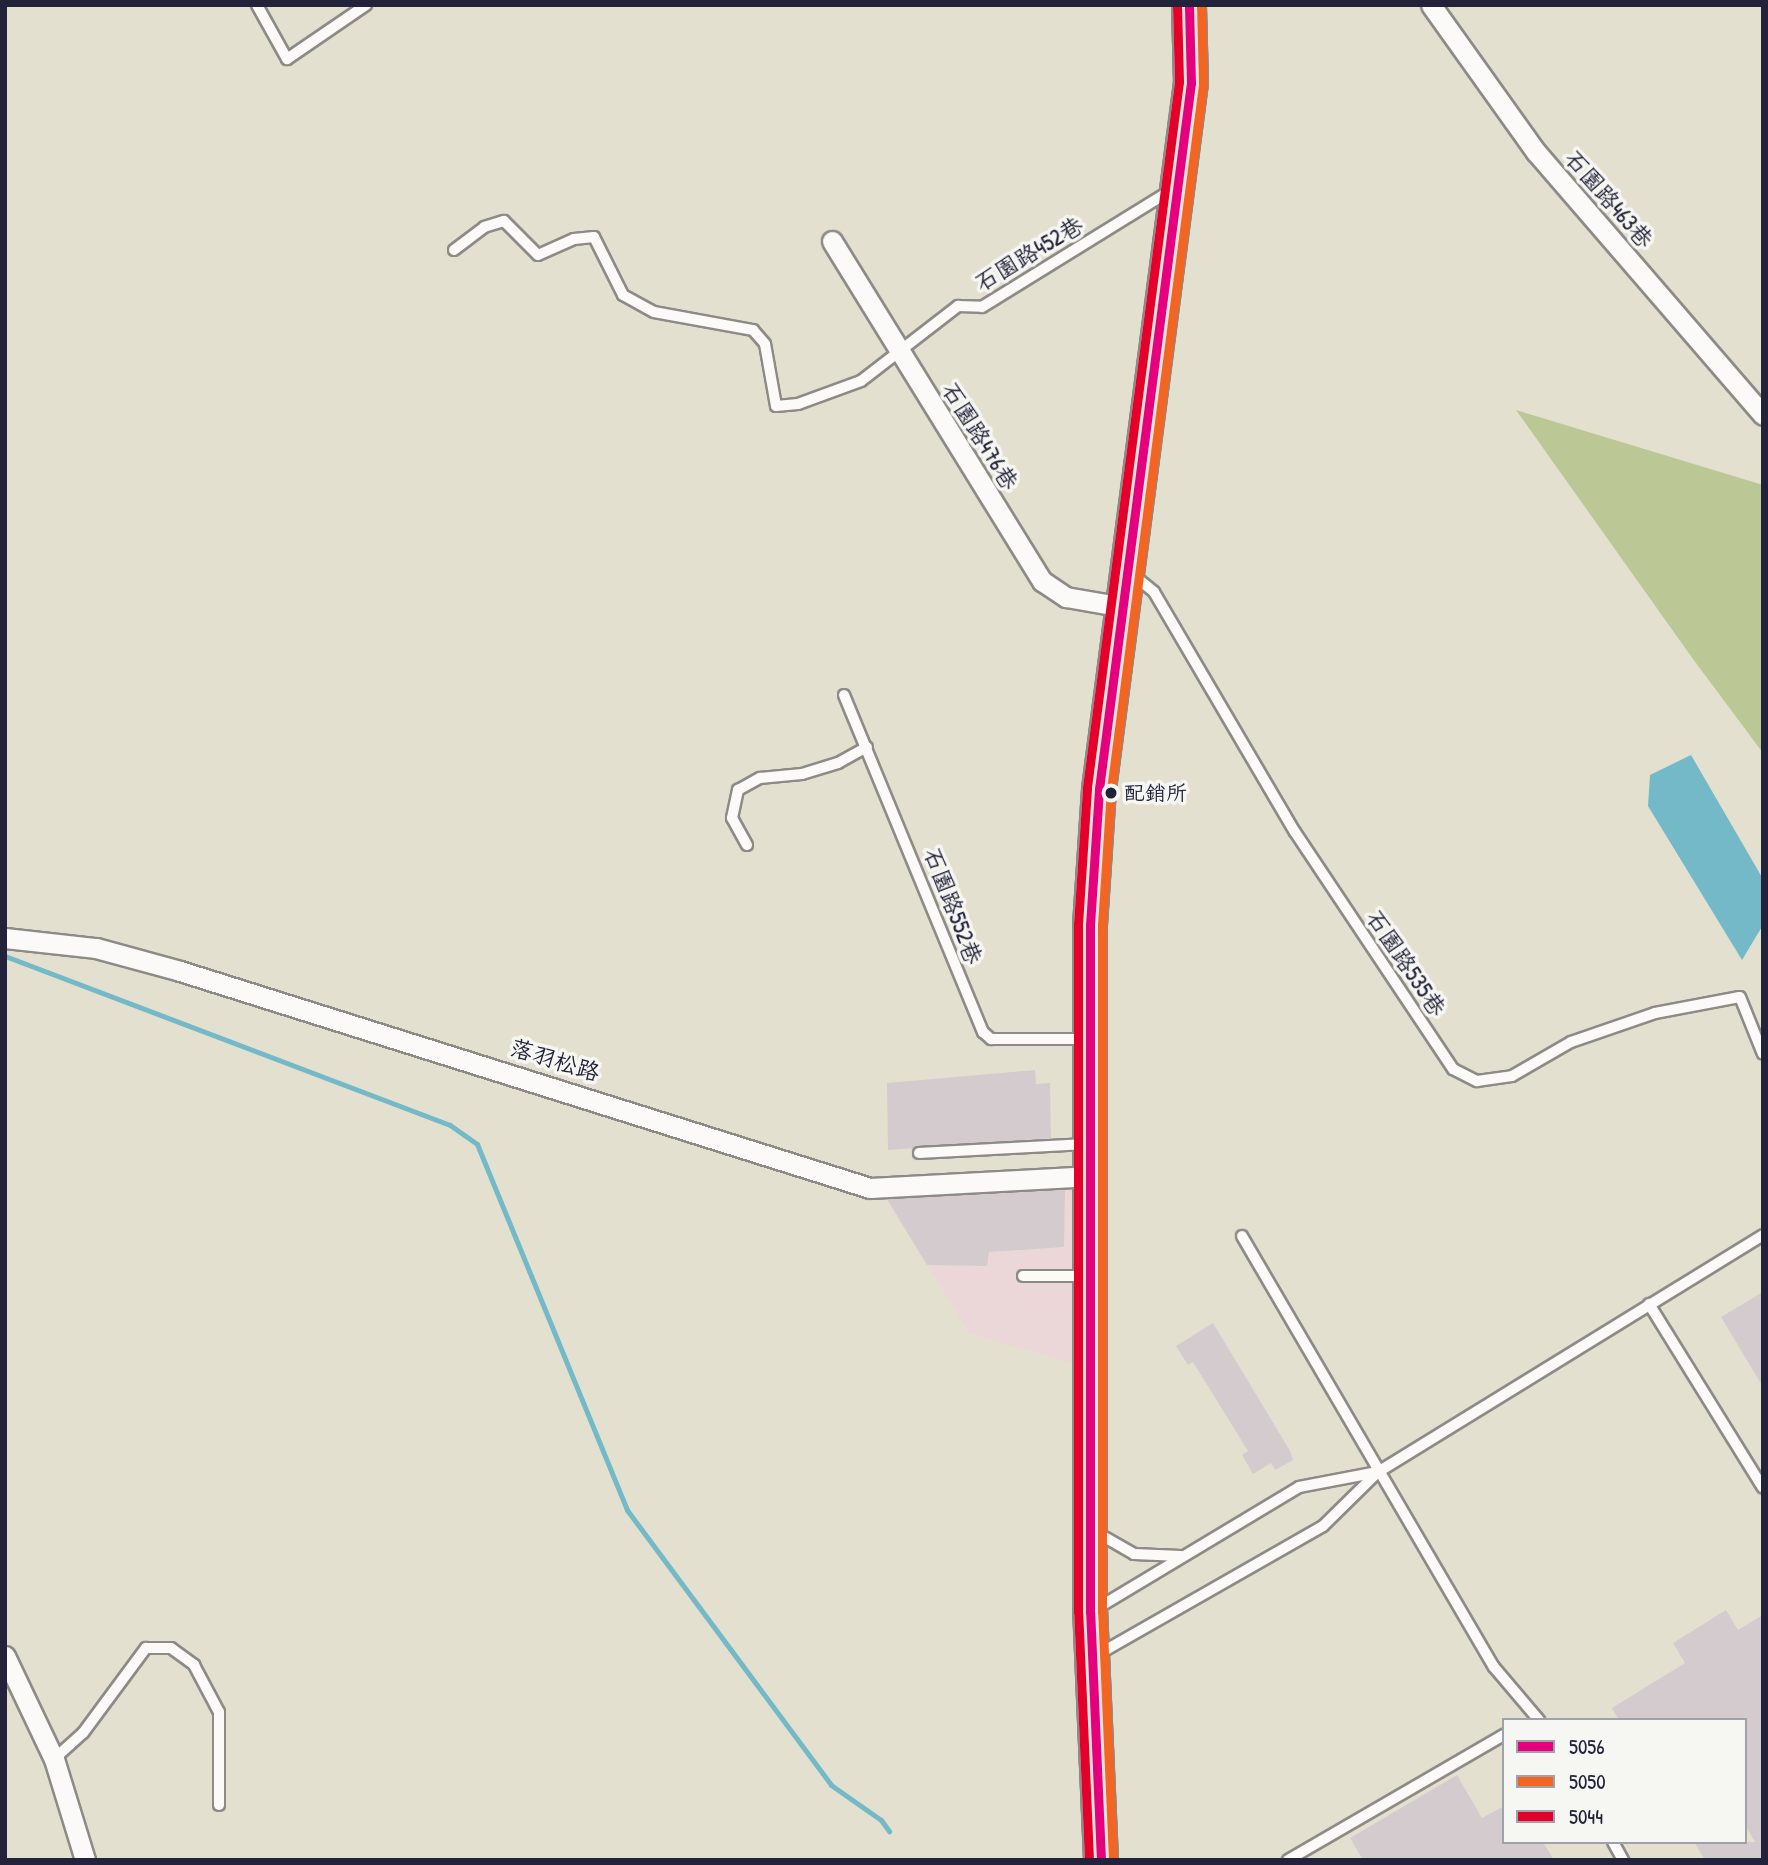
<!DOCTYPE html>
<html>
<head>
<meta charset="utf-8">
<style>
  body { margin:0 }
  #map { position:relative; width:1768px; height:1865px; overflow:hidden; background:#e3e0d0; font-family:"Patrick Hand","LXGW WenKai TC",sans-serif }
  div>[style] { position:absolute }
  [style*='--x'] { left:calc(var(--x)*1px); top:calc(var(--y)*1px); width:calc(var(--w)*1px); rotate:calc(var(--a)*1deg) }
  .built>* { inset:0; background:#ecd7d8 }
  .forest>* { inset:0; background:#bbc795 }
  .water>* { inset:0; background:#73b9c7 }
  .stream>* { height:5px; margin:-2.5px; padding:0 2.5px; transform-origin:2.5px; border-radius:2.5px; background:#73b9c7 }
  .building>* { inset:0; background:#d3cbce }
  .roads { filter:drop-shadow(2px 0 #8c8b86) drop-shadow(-2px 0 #8c8b86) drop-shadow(0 2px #8c8b86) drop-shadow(0 -2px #8c8b86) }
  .lane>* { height:10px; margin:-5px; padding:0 5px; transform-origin:5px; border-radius:5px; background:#fbfaf8 }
  .street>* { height:19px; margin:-9.5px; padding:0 9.5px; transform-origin:9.5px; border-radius:9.5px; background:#fbfaf8 }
  .primary>* { height:32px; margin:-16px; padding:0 16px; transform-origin:16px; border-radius:16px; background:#ece5dc }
  .bus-1>* { height:9px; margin:-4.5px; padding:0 4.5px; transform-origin:4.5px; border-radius:4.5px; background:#e5007d }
  .bus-2>* { height:9px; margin:-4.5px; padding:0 4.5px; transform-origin:4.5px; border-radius:4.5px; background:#f26522 }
  .bus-3>* { height:9px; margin:-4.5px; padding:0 4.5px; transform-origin:4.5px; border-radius:4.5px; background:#e4002b }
  .dots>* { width:19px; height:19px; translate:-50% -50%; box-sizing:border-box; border:4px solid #f6f6f2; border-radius:50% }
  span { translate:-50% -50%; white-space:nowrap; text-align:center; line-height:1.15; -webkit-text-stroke:7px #f6f6f2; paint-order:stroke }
  .bus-label { font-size:21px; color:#22223b }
  .left { translate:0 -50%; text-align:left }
  .street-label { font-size:23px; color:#22223b }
  .frame { position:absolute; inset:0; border:7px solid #22223b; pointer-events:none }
  .legend { position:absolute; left:1502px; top:1718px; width:245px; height:126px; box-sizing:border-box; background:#f6f6f2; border:2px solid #a1a1a9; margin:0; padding:9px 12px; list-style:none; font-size:21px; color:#22223b }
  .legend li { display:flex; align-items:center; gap:14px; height:35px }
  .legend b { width:35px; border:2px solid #a1a1a9 }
</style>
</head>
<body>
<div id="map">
  <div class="built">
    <i style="clip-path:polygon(1072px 1189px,1076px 1364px,969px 1333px,885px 1197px)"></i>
  </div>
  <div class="forest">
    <i style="clip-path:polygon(1516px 410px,1763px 485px,1763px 753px,1693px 659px)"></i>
  </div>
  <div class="water">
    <i style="clip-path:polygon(1691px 755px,1763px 879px,1763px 925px,1742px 960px,1648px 806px,1650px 775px)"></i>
  </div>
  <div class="stream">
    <i style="--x:5;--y:956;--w:476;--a:20.8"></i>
    <i style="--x:450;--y:1125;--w:33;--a:35"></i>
    <i style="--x:477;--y:1144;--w:396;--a:67.7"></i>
    <i style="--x:627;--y:1510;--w:342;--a:53.4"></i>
    <i style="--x:831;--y:1785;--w:61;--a:35"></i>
    <i style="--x:881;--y:1820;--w:14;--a:54"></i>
  </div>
  <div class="building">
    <i style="clip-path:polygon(1035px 1070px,1036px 1084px,1050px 1083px,1051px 1138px,888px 1150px,887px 1083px)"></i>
    <i style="clip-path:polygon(1065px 1190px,1064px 1247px,989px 1252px,987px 1266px,927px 1265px,887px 1199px)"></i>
    <i style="clip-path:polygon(1763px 1292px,1763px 1387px,1721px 1317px)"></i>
    <i style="clip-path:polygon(1213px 1323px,1290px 1451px,1293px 1460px,1275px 1470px,1271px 1463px,1253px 1474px,1242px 1455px,1248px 1451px,1193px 1362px,1188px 1365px,1176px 1346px)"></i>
    <i style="clip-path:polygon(1726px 1610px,1738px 1630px,1763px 1615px,1763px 1860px,1705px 1860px,1694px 1842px,1755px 1842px,1745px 1825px,1745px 1720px,1619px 1720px,1612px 1708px,1685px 1663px,1673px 1643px)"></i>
    <i style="clip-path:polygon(1457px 1775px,1482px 1818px,1504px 1806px,1504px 1842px,1543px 1842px,1554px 1860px,1363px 1860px,1350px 1838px)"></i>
  </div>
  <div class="roads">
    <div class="lane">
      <i style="--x:257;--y:5;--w:62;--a:60.9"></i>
      <i style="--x:287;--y:59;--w:96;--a:-34.4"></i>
      <i style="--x:454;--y:250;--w:38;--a:-37"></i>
      <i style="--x:484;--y:227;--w:21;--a:-17"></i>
      <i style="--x:504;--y:221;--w:48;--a:45"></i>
      <i style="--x:538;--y:255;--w:39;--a:-24"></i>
      <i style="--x:574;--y:239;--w:20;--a:-6"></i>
      <i style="--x:594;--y:237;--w:65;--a:63.4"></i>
      <i style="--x:623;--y:295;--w:35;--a:29"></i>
      <i style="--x:654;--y:312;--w:101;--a:10.3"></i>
      <i style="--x:753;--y:330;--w:18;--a:49"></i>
      <i style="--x:765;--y:344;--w:63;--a:79.9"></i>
      <i style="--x:776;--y:406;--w:22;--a:-5"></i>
      <i style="--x:798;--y:404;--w:67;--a:-20.1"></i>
      <i style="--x:861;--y:381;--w:123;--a:-37.7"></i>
      <i style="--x:958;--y:306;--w:24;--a:2"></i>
      <i style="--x:982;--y:307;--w:221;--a:-31.7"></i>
      <i style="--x:1132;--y:574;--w:28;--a:39"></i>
      <i style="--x:1154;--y:592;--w:278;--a:59.6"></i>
      <i style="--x:1295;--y:832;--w:285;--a:56.3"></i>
      <i style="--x:1453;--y:1069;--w:27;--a:27"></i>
      <i style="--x:1477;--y:1081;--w:35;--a:-8"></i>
      <i style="--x:1512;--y:1076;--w:68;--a:-30"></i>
      <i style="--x:1571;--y:1042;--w:89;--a:-19"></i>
      <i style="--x:1655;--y:1013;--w:86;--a:-10.7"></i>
      <i style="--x:1740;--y:997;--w:61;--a:68"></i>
      <i style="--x:844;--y:695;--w:365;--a:67.6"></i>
      <i style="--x:983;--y:1032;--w:11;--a:41"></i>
      <i style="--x:991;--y:1039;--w:94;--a:0"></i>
      <i style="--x:747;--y:845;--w:31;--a:-119"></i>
      <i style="--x:732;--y:818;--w:29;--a:-78"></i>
      <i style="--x:738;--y:790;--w:25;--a:-29"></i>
      <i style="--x:760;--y:778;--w:42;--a:-5.4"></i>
      <i style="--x:802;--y:774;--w:38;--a:-17"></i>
      <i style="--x:838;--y:763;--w:33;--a:-29"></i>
      <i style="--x:919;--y:1153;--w:167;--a:-3.1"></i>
      <i style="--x:1242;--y:1236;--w:499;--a:59.7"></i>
      <i style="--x:1494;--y:1667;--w:70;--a:49.7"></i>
      <i style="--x:1023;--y:1276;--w:62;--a:0"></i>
      <i style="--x:1649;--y:1304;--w:216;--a:58.2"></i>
      <i style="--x:1094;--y:1531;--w:46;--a:29.9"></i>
      <i style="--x:1134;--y:1554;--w:47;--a:2.4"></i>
      <i style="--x:1096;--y:1609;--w:237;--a:-31"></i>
      <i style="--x:1299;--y:1487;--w:80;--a:-10.8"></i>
      <i style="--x:1097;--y:1655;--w:260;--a:-29.7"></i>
      <i style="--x:1323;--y:1526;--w:77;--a:-44.5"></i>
      <i style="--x:1378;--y:1472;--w:452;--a:-31.6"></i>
      <i style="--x:54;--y:1759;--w:39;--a:-42"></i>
      <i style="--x:83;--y:1733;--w:106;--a:-53.5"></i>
      <i style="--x:146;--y:1648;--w:25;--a:0"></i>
      <i style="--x:171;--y:1648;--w:29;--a:36"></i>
      <i style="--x:194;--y:1665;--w:53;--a:62"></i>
      <i style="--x:219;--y:1712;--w:93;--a:90"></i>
      <i style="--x:1613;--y:1842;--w:21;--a:61"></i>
      <i style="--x:1288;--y:1860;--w:250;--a:-30.1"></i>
    </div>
    <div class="street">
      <i style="--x:1431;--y:5;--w:181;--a:54.5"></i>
      <i style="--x:1536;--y:152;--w:347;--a:49.2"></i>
      <i style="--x:832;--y:241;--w:400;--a:58.3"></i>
      <i style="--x:1042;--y:581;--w:29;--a:34"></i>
      <i style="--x:1066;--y:597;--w:59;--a:9.8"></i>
      <i style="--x:5;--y:938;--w:92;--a:6.3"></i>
      <i style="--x:96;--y:948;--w:87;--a:15.3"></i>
      <i style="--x:180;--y:971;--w:723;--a:17.46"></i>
      <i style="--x:870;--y:1188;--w:223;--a:-3.1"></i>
      <i style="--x:5;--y:1656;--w:114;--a:64.6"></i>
      <i style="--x:54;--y:1759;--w:106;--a:72.9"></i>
    </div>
    <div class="primary">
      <i style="--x:1101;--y:1860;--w:248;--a:-92.5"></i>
      <i style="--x:1090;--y:1612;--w:687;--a:-90"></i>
      <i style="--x:1090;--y:925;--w:136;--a:-86.2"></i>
      <i style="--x:1099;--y:789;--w:712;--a:-82.58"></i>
      <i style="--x:1191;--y:83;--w:78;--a:-91.5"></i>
    </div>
  </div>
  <div class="bus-1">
    <i style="--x:1101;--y:1860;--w:248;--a:-92.5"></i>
    <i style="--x:1090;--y:1612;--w:687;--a:-90"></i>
    <i style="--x:1090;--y:925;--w:136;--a:-86.2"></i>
    <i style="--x:1099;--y:789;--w:712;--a:-82.58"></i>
    <i style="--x:1191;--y:83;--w:78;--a:-91.5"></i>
  </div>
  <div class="bus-2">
    <i style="--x:1113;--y:1859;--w:247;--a:-92.5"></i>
    <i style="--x:1102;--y:1612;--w:687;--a:-90"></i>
    <i style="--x:1102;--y:925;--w:135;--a:-86.2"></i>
    <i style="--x:1111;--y:790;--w:711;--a:-82.57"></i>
    <i style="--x:1203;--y:85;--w:80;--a:-91.4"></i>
  </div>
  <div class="bus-3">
    <i style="--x:1089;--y:1860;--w:248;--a:-92.5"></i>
    <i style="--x:1078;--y:1612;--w:688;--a:-90"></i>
    <i style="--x:1078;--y:924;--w:137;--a:-86.2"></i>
    <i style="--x:1087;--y:787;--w:711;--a:-82.57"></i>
    <i style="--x:1179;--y:82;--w:77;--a:-91.5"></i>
  </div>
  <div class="dots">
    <i style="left:1111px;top:793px;background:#22223b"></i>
  </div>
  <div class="bus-label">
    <span class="left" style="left:1124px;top:793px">配銷所</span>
  </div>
  <div class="street-label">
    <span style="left:1609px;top:199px;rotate:49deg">石園路463巷</span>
    <span style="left:1029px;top:254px;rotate:-31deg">石園路452巷</span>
    <span style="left:980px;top:436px;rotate:58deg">石園路476巷</span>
    <span style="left:953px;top:906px;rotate:69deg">石園路552巷</span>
    <span style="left:1406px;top:963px;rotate:56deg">石園路535巷</span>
    <span style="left:555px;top:1060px;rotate:17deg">落羽松路</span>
  </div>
  <div class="frame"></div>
  <ul class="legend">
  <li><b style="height:9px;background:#e5007d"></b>5056</li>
  <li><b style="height:9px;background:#f26522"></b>5050</li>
  <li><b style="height:9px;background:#e4002b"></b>5044</li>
  </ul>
</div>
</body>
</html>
